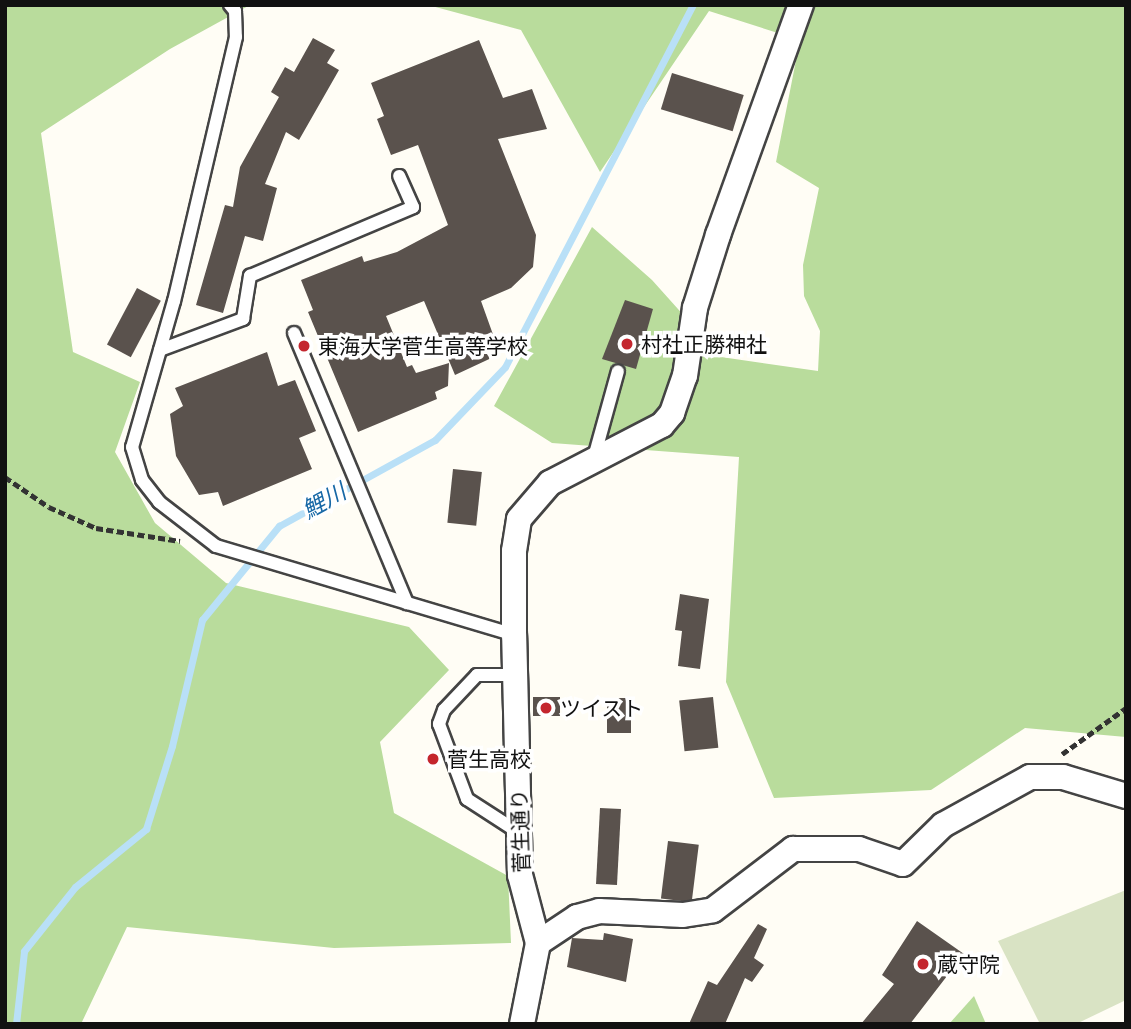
<!DOCTYPE html>
<html>
<head>
<meta charset="utf-8">
<style>
  body { margin:0 }
  #map { position:relative; width:1131px; height:1029px; overflow:hidden; background:#fffdf5; font-family:"PT Serif","Noto Sans JP",serif }
  div>[style] { position:absolute }
  [style*='--x'] { left:calc(var(--x)*1px); top:calc(var(--y)*1px); width:calc(var(--w)*1px); rotate:calc(var(--a)*1deg) }
  .forest>* { inset:0; background:#b9dc9c }
  .cemetery>* { inset:0; background:#d9e3c4 }
  .stream>* { height:7px; margin:-3.5px; padding:0 3.5px; transform-origin:3.5px; border-radius:3.5px; background:#b9e0f7 }
  .building>* { inset:0; background:#5a524d; transform-origin:0 0 }
  .path>* { height:4.5px; margin-top:-2.25px; transform-origin:0; background:repeating-linear-gradient(90deg,#333 0 7px,transparent 0 10.5px) }
  .roads { filter:drop-shadow(2px 0 #444) drop-shadow(-2px 0 #444) drop-shadow(0 2px #444) drop-shadow(0 -2px #444) }
  .lane>* { height:12px; margin:-6px; padding:0 6px; transform-origin:6px; border-radius:6px; background:#fff }
  .street>* { height:24px; margin:-12px; padding:0 12px; transform-origin:12px; border-radius:12px; background:#fff }
  .dots>* { width:19px; height:19px; translate:-50% -50%; box-sizing:border-box; border:4px solid #fff; border-radius:50% }
  span { translate:-50% -50%; white-space:nowrap; text-align:center; line-height:1.15; -webkit-text-stroke:7px #fff; paint-order:stroke }
  .poi-label { font-size:21px; color:#111 }
  .left { translate:0 -50%; text-align:left }
  .street-label { font-size:21px; color:#111 }
  .water-label { font-size:23px; color:#1768a6; font-style:italic }
  .frame { position:absolute; inset:0; border:7px solid #111; pointer-events:none }
</style>
</head>
<body>
<div id="map">
  <div class="forest">
    <i style="clip-path:polygon(5px 5px,250px 5px,170px 49px,41px 133px,73px 352px,140px 382px,115px 452px,155px 523px,226px 583px,409px 627px,449px 670px,380px 742px,394px 813px,508px 876px,511px 943px,334px 948px,127px 927px,81px 1024px,5px 1024px)"></i>
    <i style="clip-path:polygon(428px 5px,1126px 5px,1126px 737px,1025px 728px,931px 790px,774px 798px,726px 682px,739px 457px,552px 443px,494px 406px,592px 227px,652px 280px,721px 357px,818px 371px,820px 331px,804px 296px,803px 265px,819px 188px,776px 162px,800px 40px,709px 11px,600px 172px,521px 30px)"></i>
    <i style="clip-path:polygon(974px 996px,986px 1024px,949px 1024px)"></i>
  </div>
  <div class="cemetery">
    <i style="clip-path:polygon(1126px 890px,1126px 1000px,1076px 1024px,1040px 1024px,998px 941px)"></i>
  </div>
  <div class="stream">
    <i style="--x:16;--y:1024;--w:73;--a:-83.7"></i>
    <i style="--x:24;--y:951;--w:82;--a:-51.4"></i>
    <i style="--x:75;--y:887;--w:92;--a:-39.2"></i>
    <i style="--x:146;--y:829;--w:87;--a:-72.6"></i>
    <i style="--x:172;--y:746;--w:130;--a:-76.6"></i>
    <i style="--x:202;--y:620;--w:122;--a:-50.7"></i>
    <i style="--x:279;--y:526;--w:178;--a:-28.9"></i>
    <i style="--x:435;--y:440;--w:101;--a:-46.2"></i>
    <i style="--x:505;--y:367;--w:408;--a:-62.6"></i>
  </div>
  <div class="building">
    <i style="clip-path:polygon(313px 38px,335px 50px,327px 63px,339px 70px,299px 140px,286px 132px,265px 184px,277px 188px,263px 241px,245px 236px,223px 313px,196px 305px,225px 205px,233px 207px,240px 167px,279px 97px,271px 92px,285px 67px,294px 72px)"></i>
    <i style="clip-path:polygon(479px 40px,503px 98px,532px 89px,547px 129px,498px 139px,536px 235px,533px 267px,511px 288px,481px 301px,500px 354px,455px 375px,424px 301px,386px 316px,407px 367px,412px 365px,416px 373px,449px 363px,448px 386px,435px 392px,437px 399px,358px 432px,308px 312px,313px 310px,301px 280px,362px 256px,364px 262px,397px 252px,448px 225px,418px 145px,391px 155px,377px 119px,384px 116px,371px 83px)"></i>
    <i style="left:672px;top:73px;width:75px;height:38px;rotate:17deg"></i>
    <i style="left:137px;top:288px;width:27px;height:64px;rotate:28deg"></i>
    <i style="clip-path:polygon(625px 300px,653px 309px,636px 369px,602px 359px)"></i>
    <i style="clip-path:polygon(267px 352px,278px 386px,295px 380px,316px 431px,299px 438px,312px 469px,223px 506px,218px 492px,199px 495px,176px 456px,170px 414px,183px 406px,175px 388px)"></i>
    <i style="left:453px;top:469px;width:29px;height:54px;rotate:6deg"></i>
    <i style="clip-path:polygon(680px 594px,709px 599px,700px 669px,678px 666px,682px 631px,675px 630px)"></i>
    <i style="left:560px;top:697px;width:19px;height:27px;rotate:90deg"></i>
    <i style="left:713px;top:697px;width:51px;height:34px;rotate:84deg"></i>
    <i style="left:607px;top:698px;width:24px;height:35px"></i>
    <i style="left:600px;top:808px;width:21px;height:76px;rotate:3deg"></i>
    <i style="left:668px;top:841px;width:31px;height:58px;rotate:7deg"></i>
    <i style="clip-path:polygon(917px 921px,964px 954px,910px 1024px,861px 1024px,894px 984px,882px 975px)"></i>
    <i style="clip-path:polygon(758px 924px,767px 929px,754px 958px,764px 965px,752px 982px,745px 978px,725px 1024px,689px 1024px,708px 981px,717px 985px)"></i>
    <i style="clip-path:polygon(604px 933px,633px 939px,626px 982px,567px 967px,572px 938px,603px 940px)"></i>
  </div>
  <div class="path">
    <i style="--x:5;--y:477;--w:53;--a:34.3"></i>
    <i style="--x:49;--y:507;--w:51;--a:24.1"></i>
    <i style="--x:96;--y:528;--w:85;--a:8.8"></i>
    <i style="--x:1062;--y:754;--w:79;--a:-35.7"></i>
  </div>
  <div class="roads">
    <div class="lane">
      <i style="--x:230;--y:5;--w:8;--a:50"></i>
      <i style="--x:235;--y:11;--w:26;--a:88"></i>
      <i style="--x:236;--y:37;--w:271;--a:103.2"></i>
      <i style="--x:174;--y:301;--w:152;--a:106"></i>
      <i style="--x:132;--y:447;--w:34;--a:73"></i>
      <i style="--x:142;--y:480;--w:28;--a:52"></i>
      <i style="--x:159;--y:502;--w:72;--a:37.7"></i>
      <i style="--x:216;--y:546;--w:311;--a:16.6"></i>
      <i style="--x:294;--y:333;--w:293;--a:67.3"></i>
      <i style="--x:160;--y:350;--w:89;--a:-20.5"></i>
      <i style="--x:243;--y:319;--w:44;--a:-80.8"></i>
      <i style="--x:250;--y:276;--w:177;--a:-22.9"></i>
      <i style="--x:413;--y:207;--w:34;--a:-114"></i>
      <i style="--x:593;--y:461;--w:93;--a:-74.5"></i>
      <i style="--x:516;--y:675;--w:39;--a:180"></i>
      <i style="--x:477;--y:675;--w:48;--a:133.3"></i>
      <i style="--x:444;--y:710;--w:15;--a:110"></i>
      <i style="--x:439;--y:724;--w:80;--a:69.5"></i>
      <i style="--x:467;--y:799;--w:61;--a:32.9"></i>
    </div>
    <div class="street">
      <i style="--x:538;--y:943;--w:47;--a:-33.7"></i>
      <i style="--x:577;--y:917;--w:23;--a:-15"></i>
      <i style="--x:599;--y:911;--w:84;--a:2.7"></i>
      <i style="--x:683;--y:915;--w:30;--a:-9"></i>
      <i style="--x:713;--y:910;--w:101;--a:-37.3"></i>
      <i style="--x:793;--y:849;--w:66;--a:0"></i>
      <i style="--x:859;--y:849;--w:46;--a:18.8"></i>
      <i style="--x:903;--y:864;--w:56;--a:-44.3"></i>
      <i style="--x:943;--y:825;--w:99;--a:-28.9"></i>
      <i style="--x:1030;--y:777;--w:33;--a:0"></i>
      <i style="--x:1063;--y:777;--w:66;--a:16.8"></i>
      <i style="--x:522;--y:1024;--w:83;--a:-78.8"></i>
      <i style="--x:538;--y:943;--w:70;--a:-104.8"></i>
      <i style="--x:520;--y:875;--w:240;--a:-91.4"></i>
      <i style="--x:514;--y:635;--w:84;--a:-90"></i>
      <i style="--x:514;--y:551;--w:32;--a:-81"></i>
      <i style="--x:519;--y:519;--w:48;--a:-49.3"></i>
      <i style="--x:550;--y:483;--w:126;--a:-27.4"></i>
      <i style="--x:662;--y:425;--w:16;--a:-50"></i>
      <i style="--x:672;--y:413;--w:39;--a:-71"></i>
      <i style="--x:685;--y:376;--w:69;--a:-81.6"></i>
      <i style="--x:695;--y:308;--w:77;--a:-72.5"></i>
      <i style="--x:718;--y:235;--w:245;--a:-70.2"></i>
    </div>
  </div>
  <div class="dots">
    <i style="left:627px;top:344px;background:#c4262e"></i>
    <i style="left:304px;top:346px;background:#c4262e"></i>
    <i style="left:546px;top:708px;background:#c4262e"></i>
    <i style="left:433px;top:759px;background:#c4262e"></i>
    <i style="left:923px;top:964px;background:#c4262e"></i>
  </div>
  <div class="poi-label">
    <span class="left" style="left:641px;top:344px">村社正勝神社</span>
    <span class="left" style="left:318px;top:346px">東海大学菅生高等学校</span>
    <span class="left" style="left:560px;top:708px">ツイスト</span>
    <span class="left" style="left:447px;top:759px">菅生高校</span>
    <span class="left" style="left:937px;top:964px">蔵守院</span>
  </div>
  <div class="street-label">
    <span style="left:520px;top:831px;rotate:-92deg">菅生通り</span>
  </div>
  <div class="water-label">
    <span style="left:324px;top:501px;rotate:-29deg">鯉川</span>
  </div>
  <div class="frame"></div>
</div>
</body>
</html>
